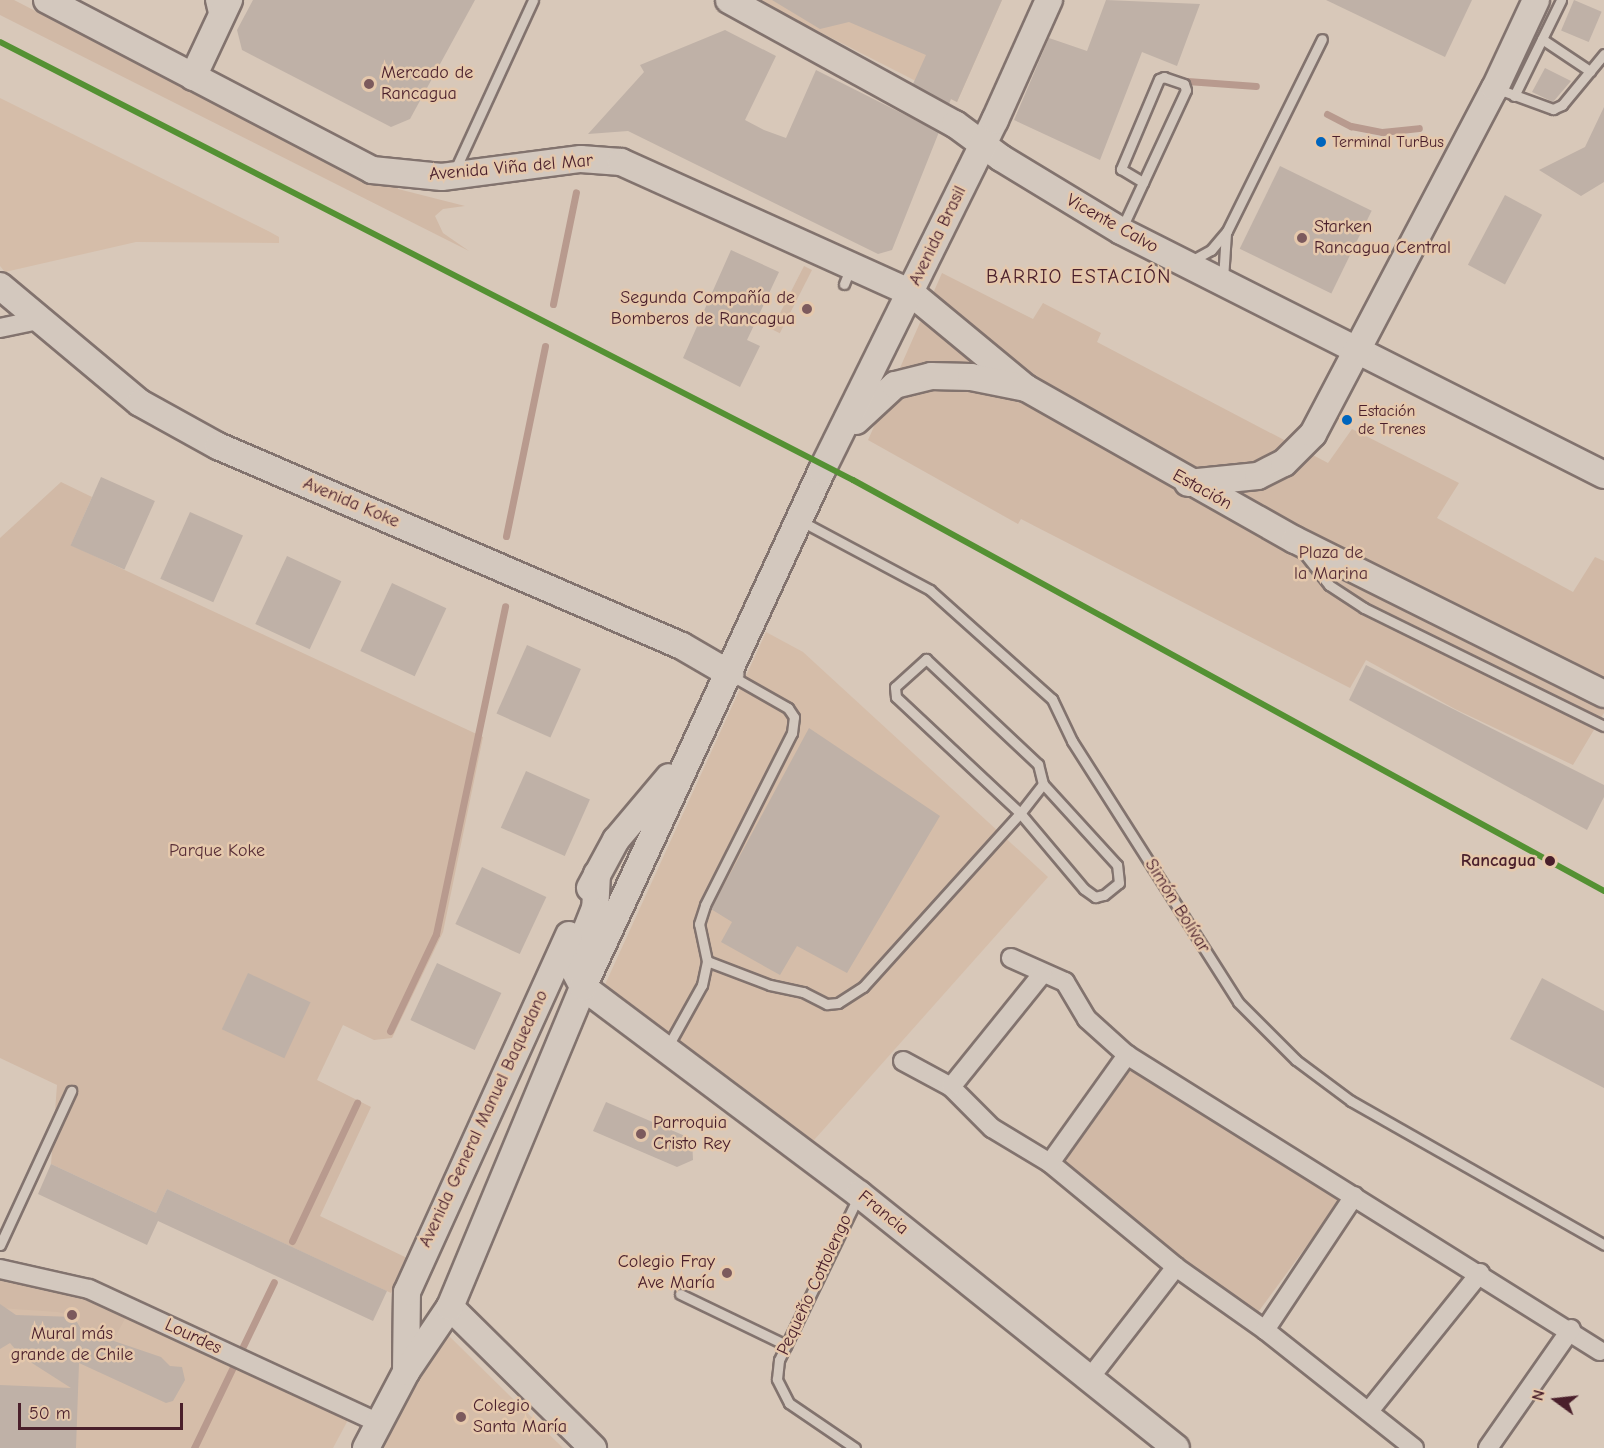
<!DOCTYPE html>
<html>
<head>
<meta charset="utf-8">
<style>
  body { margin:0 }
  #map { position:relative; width:1604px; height:1448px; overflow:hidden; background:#d8c8b9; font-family:"Comic Neue",sans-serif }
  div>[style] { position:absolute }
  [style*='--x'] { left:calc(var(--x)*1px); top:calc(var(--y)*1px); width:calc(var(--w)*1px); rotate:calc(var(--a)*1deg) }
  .built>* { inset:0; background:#d5bda9 }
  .green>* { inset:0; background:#d1b9a6; transform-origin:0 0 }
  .stream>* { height:7px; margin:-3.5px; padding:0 3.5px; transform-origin:3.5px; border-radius:3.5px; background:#b89a8e }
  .building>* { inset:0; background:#bfb1a7; transform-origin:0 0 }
  .roads { filter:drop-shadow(2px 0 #82736e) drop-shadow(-2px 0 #82736e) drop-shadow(0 2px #82736e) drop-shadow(0 -2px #82736e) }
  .lane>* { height:9px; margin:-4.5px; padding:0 4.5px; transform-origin:4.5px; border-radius:4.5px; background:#d3c8be }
  .street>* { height:18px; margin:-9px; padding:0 9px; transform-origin:9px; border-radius:9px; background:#d3c8be }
  .secondary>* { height:26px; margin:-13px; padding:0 13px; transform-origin:13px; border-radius:13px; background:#d3c8be }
  .rail-1>* { height:6px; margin:-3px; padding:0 3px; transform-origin:3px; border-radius:3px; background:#549133 }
  .dots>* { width:16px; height:16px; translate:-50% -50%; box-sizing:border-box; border:3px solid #e5c8ac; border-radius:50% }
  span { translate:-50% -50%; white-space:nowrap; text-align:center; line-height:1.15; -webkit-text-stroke:5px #e5c8ac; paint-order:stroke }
  .bus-label { font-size:16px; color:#4a1f2b }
  .left { translate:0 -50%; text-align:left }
  .poi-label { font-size:18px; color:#4a1f2b }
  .right { translate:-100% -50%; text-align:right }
  .street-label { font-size:18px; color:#4a1f2b }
  .park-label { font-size:18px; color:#572d36 }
  .stop-label { font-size:18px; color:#4a1f2b; font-weight:700 }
  .neighbourhood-label { font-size:20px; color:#4a1f2b; letter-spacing:1.5px }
  .north { position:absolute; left:1526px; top:1370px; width:60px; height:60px; -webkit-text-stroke:4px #e5c8ac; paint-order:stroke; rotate:285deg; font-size:16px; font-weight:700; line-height:24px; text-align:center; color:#4a1f2b }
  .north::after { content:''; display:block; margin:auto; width:21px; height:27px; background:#4a1f2b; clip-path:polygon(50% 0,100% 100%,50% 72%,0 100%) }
  .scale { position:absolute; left:18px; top:1403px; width:165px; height:27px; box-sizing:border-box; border:3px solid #4a1f2b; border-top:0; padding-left:8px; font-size:18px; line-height:21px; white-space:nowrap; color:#4a1f2b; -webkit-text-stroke:4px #e5c8ac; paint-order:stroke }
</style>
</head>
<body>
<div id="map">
  <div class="built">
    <i style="clip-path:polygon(757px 0,1002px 0,957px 102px)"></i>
    <i style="clip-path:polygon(0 98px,270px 232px,279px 237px,279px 243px,136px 242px,5px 272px,0 266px)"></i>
    <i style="clip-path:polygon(766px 632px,803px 652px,1048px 877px,807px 1148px,603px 989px)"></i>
    <i style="clip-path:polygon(0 1280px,118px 1310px,348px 1420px,333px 1448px,0 1448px)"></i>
    <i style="clip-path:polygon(447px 1334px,563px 1448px,374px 1448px,407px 1387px)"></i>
  </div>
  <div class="green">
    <i style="clip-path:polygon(0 0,14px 0,312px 153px,398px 184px,398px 189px,465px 206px,443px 209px,435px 216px,443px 233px,469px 251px,0 15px)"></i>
    <i style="left:804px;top:266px;width:9px;height:71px;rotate:27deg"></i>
    <i style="clip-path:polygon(942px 273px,1033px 319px,1043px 303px,1101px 333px,1097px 342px,1328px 463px,1352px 429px,1459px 483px,1437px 518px,1573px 592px,1595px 557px,1604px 561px,1604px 713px,1573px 765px,1455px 709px,1366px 660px,1350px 688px,1021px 519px,1018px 524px,868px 440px)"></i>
    <i style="clip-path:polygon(61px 482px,92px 497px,71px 545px,483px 737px,443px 932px,392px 1038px,374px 1040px,343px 1025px,317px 1080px,371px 1107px,320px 1216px,407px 1258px,391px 1293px,167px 1189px,156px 1213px,51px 1164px,57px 1085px,0 1058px,0 538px)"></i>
    <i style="clip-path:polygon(1127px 1062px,1344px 1195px,1256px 1315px,1057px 1165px)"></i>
    <i style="clip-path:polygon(0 1280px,46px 1286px,127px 1315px,114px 1339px,80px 1326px,80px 1318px,58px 1312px,0 1308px)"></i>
  </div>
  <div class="stream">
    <i style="--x:1187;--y:81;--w:69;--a:4.1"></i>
    <i style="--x:1327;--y:114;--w:27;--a:27"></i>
    <i style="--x:1351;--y:126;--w:32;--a:11"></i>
    <i style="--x:1382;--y:132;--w:37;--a:-6"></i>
    <i style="--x:553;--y:304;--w:114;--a:-78.4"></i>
    <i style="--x:506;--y:536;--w:194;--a:-78.4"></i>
    <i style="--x:390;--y:1031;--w:107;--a:-64.6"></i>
    <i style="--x:436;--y:934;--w:335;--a:-78.1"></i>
    <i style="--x:292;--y:1241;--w:153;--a:-64.8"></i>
    <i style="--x:194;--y:1448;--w:184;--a:-64.3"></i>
  </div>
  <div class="building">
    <i style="clip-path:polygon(253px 0,475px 0,410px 119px,391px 127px,242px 50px,237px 30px)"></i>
    <i style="clip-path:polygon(772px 0,1002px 0,957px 102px,951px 99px,949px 104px,913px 84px,926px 55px,849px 22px,820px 29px)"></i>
    <i style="clip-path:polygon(1106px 0,1200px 4px,1177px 66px,1142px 52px,1100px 160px,1014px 120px,1049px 38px,1087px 51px)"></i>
    <i style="clip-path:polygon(1326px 0,1472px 0,1445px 57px)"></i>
    <i style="left:1574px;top:0;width:30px;height:33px;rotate:23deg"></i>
    <i style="clip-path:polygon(725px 30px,776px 56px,745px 120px,764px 130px,786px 138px,816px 70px,939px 132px,892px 250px,878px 254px,628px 131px,588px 134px,644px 72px,640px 65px)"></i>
    <i style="clip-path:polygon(1545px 68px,1571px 81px,1553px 102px,1532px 92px)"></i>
    <i style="clip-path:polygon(1604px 107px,1604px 182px,1581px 196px,1539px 170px,1585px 147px)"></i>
    <i style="left:1280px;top:166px;width:102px;height:92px;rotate:26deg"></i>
    <i style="left:1505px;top:195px;width:42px;height:79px;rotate:28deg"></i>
    <i style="clip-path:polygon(731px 250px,779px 272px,747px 340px,760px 346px,740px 387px,683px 358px)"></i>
    <i style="left:101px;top:477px;width:59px;height:75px;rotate:24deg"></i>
    <i style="left:190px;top:512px;width:58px;height:73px;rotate:24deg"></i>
    <i style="left:287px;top:556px;width:60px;height:75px;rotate:25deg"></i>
    <i style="left:392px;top:583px;width:60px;height:75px;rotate:25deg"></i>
    <i style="left:527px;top:645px;width:59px;height:75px;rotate:24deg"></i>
    <i style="clip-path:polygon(1366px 665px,1604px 785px,1604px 797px,1587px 830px,1349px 700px)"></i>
    <i style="clip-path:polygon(809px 728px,940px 816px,847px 973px,797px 946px,780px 975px,721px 942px,732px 922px,711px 909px)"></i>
    <i style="left:526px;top:771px;width:70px;height:62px;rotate:24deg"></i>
    <i style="left:482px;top:867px;width:71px;height:63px;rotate:25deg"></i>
    <i style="left:437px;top:963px;width:71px;height:63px;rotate:25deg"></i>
    <i style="left:248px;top:973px;width:69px;height:62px;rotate:25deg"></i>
    <i style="clip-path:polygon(1542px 978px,1604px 1011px,1604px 1088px,1510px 1039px)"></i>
    <i style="clip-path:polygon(606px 1102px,692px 1139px,693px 1160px,677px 1167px,593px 1131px)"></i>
    <i style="clip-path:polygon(51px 1164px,156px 1213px,167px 1189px,387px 1291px,373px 1321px,158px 1221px,147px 1245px,38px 1194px)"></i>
    <i style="clip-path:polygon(0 1304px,16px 1315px,74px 1317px,84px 1334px,102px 1331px,111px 1340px,161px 1357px,170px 1366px,182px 1367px,185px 1380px,173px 1401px,166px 1403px,79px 1363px,76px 1448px,0 1448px,0 1385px,71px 1388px,21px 1356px,10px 1343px,0 1349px)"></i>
  </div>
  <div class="roads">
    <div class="lane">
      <i style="--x:210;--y:0;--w:18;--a:77"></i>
      <i style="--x:1542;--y:39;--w:58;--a:33.7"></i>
      <i style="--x:1498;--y:89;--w:59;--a:20"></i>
      <i style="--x:1553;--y:109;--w:10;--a:-24"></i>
      <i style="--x:1562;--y:105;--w:66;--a:-50.5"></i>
      <i style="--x:1514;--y:96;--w:107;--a:-63.9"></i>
      <i style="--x:454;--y:172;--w:189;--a:-65.3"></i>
      <i style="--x:1121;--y:230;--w:154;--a:-65.1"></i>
      <i style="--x:1186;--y:90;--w:6;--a:-108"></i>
      <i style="--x:1184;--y:84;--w:21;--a:-161"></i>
      <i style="--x:1164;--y:77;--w:5;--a:158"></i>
      <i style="--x:1159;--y:79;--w:98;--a:112.9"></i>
      <i style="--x:1121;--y:169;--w:26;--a:31"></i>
      <i style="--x:1191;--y:261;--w:23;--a:-29"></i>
      <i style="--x:1211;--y:250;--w:25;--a:-50"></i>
      <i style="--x:1227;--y:231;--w:214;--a:-63.7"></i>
      <i style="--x:1223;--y:279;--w:46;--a:-86.3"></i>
      <i style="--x:844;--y:284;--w:18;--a:-68"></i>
      <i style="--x:801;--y:521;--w:146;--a:28.1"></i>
      <i style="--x:930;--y:590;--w:164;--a:41.8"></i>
      <i style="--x:1052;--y:699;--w:47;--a:64.5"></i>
      <i style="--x:1072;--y:741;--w:309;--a:57.5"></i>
      <i style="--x:1238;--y:1002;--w:82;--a:45"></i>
      <i style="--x:1296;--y:1060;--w:69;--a:36.7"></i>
      <i style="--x:1351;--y:1101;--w:291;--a:29.6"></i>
      <i style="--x:1303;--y:552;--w:42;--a:51.8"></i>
      <i style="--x:1329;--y:585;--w:42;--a:33.3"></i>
      <i style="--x:1364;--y:608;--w:267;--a:26.2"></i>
      <i style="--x:926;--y:659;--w:154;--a:43.2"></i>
      <i style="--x:1038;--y:764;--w:21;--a:76"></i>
      <i style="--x:1043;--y:784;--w:37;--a:128"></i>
      <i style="--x:1020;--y:813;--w:170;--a:-136.9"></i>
      <i style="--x:896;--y:697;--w:10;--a:-96"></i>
      <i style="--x:895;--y:687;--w:42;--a:-42.1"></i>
      <i style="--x:707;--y:961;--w:67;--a:20.9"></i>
      <i style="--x:770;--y:985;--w:34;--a:12"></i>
      <i style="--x:803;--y:992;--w:27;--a:27"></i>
      <i style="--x:827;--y:1004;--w:11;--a:-5"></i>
      <i style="--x:838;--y:1003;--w:30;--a:-33"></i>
      <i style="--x:863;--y:987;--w:234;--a:-47.9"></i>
      <i style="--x:1020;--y:813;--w:99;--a:49.9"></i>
      <i style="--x:1084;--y:889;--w:14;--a:36"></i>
      <i style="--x:1095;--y:897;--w:9;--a:-13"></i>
      <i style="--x:1104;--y:895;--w:19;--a:-39"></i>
      <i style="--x:1119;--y:883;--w:18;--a:-96"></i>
      <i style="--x:1117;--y:865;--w:110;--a:-132.4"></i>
      <i style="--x:668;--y:1046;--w:70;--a:-60.9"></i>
      <i style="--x:702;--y:985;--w:25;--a:-78"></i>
      <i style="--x:707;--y:961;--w:38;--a:-102"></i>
      <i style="--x:699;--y:924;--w:20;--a:-72"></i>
      <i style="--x:705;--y:905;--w:193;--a:-63.2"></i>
      <i style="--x:792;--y:733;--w:16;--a:-83"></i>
      <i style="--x:794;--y:717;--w:11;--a:-124"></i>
      <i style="--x:788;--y:708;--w:64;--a:-150.3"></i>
      <i style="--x:0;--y:1245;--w:170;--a:-65.2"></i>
      <i style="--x:680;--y:1294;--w:118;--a:25.7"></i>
      <i style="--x:855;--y:1448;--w:80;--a:-145.7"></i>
      <i style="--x:789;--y:1403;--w:27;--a:-117"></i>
      <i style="--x:777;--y:1379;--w:19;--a:-84"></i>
      <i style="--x:779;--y:1360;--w:183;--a:-64.1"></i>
    </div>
    <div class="street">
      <i style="--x:0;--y:328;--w:38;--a:-12"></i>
      <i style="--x:1011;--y:958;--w:59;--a:24"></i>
      <i style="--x:1065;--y:982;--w:43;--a:59.3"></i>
      <i style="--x:1087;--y:1019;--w:54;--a:42"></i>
      <i style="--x:1127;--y:1055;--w:558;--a:32.04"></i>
      <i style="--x:903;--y:1061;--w:55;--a:28.4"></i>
      <i style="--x:951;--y:1087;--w:58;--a:45"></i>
      <i style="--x:992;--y:1128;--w:68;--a:31.1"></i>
      <i style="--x:1050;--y:1163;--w:163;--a:39.5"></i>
      <i style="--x:1176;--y:1267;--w:109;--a:35.3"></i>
      <i style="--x:1265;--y:1330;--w:190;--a:38.4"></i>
      <i style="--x:951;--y:1087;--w:146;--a:-51.1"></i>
      <i style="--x:1050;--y:1163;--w:133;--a:-54.5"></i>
      <i style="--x:0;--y:1269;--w:91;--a:12.7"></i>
      <i style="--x:89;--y:1289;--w:319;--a:24.8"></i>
      <i style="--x:1265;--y:1330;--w:161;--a:-56.4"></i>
      <i style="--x:1089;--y:1379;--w:142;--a:-52.2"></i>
      <i style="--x:1369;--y:1411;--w:177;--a:-51.2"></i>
      <i style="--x:1488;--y:1448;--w:145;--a:-55.1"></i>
    </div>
    <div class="secondary">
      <i style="--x:47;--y:0;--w:367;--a:27.6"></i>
      <i style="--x:372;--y:170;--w:70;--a:5.7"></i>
      <i style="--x:442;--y:177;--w:140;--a:-7.4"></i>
      <i style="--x:581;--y:159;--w:40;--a:4.3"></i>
      <i style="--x:621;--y:162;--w:318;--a:24.3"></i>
      <i style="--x:911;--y:293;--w:149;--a:39.6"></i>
      <i style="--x:729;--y:0;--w:258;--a:28.8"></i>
      <i style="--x:955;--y:124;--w:57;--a:36.5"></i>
      <i style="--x:1001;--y:158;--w:140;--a:31.3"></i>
      <i style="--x:1121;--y:231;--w:541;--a:26.8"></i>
      <i style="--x:193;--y:77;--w:85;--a:-64.9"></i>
      <i style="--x:0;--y:286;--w:182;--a:39.9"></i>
      <i style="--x:140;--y:403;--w:89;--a:28.9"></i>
      <i style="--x:218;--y:446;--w:505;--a:23.32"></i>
      <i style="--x:682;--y:646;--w:56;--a:30.3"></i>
      <i style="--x:856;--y:421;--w:53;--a:-42.7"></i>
      <i style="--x:895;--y:385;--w:37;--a:-14"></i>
      <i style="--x:931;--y:376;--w:40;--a:1.4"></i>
      <i style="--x:971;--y:377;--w:56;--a:11.3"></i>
      <i style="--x:1026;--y:388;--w:309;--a:29.5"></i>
      <i style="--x:1295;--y:540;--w:345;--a:26.5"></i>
      <i style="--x:1188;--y:483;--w:70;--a:-5.7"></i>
      <i style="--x:1258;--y:476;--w:29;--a:-27"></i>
      <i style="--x:1284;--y:463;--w:41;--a:-45"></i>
      <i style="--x:1313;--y:434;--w:391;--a:-62.3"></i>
      <i style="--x:1495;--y:88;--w:97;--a:-65"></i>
      <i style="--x:597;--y:874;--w:34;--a:93"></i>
      <i style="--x:595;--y:908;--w:62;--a:111.6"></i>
      <i style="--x:572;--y:966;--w:24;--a:62"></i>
      <i style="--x:583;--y:987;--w:345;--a:36.9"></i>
      <i style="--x:859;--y:1194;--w:406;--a:38.7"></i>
      <i style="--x:590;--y:888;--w:55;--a:-61.6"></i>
      <i style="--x:616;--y:840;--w:82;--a:-49.9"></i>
      <i style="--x:450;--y:1307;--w:201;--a:44.6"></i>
      <i style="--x:406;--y:1372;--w:80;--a:-89.3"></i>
      <i style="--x:407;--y:1292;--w:392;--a:-65.6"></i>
      <i style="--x:366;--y:1448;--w:86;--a:-62.2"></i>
      <i style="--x:406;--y:1372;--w:78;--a:-55.9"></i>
      <i style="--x:450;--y:1307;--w:347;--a:-67.4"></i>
      <i style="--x:583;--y:987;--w:570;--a:-65.19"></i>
      <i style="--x:822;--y:470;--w:390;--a:-63.7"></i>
      <i style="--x:995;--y:120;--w:132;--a:-65.8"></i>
    </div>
  </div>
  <div class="rail-1">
    <i style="--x:0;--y:42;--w:959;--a:27.18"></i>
    <i style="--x:853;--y:480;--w:856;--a:28.69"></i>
  </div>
  <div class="dots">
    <i style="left:369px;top:84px;background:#7c5a5d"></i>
    <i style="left:1321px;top:142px;background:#0065bd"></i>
    <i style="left:1302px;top:238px;background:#7c5a5d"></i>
    <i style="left:807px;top:309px;background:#7c5a5d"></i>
    <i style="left:1347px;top:420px;background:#0065bd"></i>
    <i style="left:1550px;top:861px;background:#4a1f2b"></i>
    <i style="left:641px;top:1134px;background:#7c5a5d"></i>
    <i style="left:727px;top:1273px;background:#7c5a5d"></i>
    <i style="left:72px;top:1315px;background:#7c5a5d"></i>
    <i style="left:461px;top:1417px;background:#7c5a5d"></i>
  </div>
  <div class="bus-label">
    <span class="left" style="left:1332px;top:142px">Terminal TurBus</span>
    <span class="left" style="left:1358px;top:420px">Estación<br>de Trenes</span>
  </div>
  <div class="poi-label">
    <span class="left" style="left:381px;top:84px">Mercado de<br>Rancagua</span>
    <span class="left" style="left:1314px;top:238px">Starken<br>Rancagua Central</span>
    <span class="right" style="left:795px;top:309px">Segunda Compañía de<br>Bomberos de Rancagua</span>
    <span class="left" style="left:653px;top:1134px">Parroquia<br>Cristo Rey</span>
    <span class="right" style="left:715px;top:1273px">Colegio Fray<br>Ave María</span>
    <span style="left:72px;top:1345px">Mural más<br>grande de Chile</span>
    <span class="left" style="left:473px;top:1417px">Colegio<br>Santa María</span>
  </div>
  <div class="street-label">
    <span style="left:511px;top:168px;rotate:-5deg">Avenida Viña del Mar</span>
    <span style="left:1112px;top:224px;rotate:29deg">Vicente Calvo</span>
    <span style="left:938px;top:236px;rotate:-64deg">Avenida Brasil</span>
    <span style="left:1202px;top:490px;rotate:29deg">Estación</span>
    <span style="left:351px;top:503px;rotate:23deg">Avenida Koke</span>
    <span style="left:1177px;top:906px;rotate:58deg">Simón Bolívar</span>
    <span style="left:484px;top:1119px;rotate:-65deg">Avenida General Manuel Baquedano</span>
    <span style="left:883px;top:1213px;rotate:39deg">Francia</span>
    <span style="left:815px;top:1285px;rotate:-65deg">Pequeño Cottolengo</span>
    <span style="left:193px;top:1337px;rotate:25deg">Lourdes</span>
  </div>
  <div class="park-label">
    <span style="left:1331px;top:564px">Plaza de<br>la Marina</span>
    <span style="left:217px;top:851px">Parque Koke</span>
  </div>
  <div class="stop-label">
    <span class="right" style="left:1536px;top:861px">Rancagua</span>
  </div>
  <div class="neighbourhood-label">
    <span style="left:1079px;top:276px">BARRIO ESTACIÓN</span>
  </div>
  <div class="north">N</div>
  <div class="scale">50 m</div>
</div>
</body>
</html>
